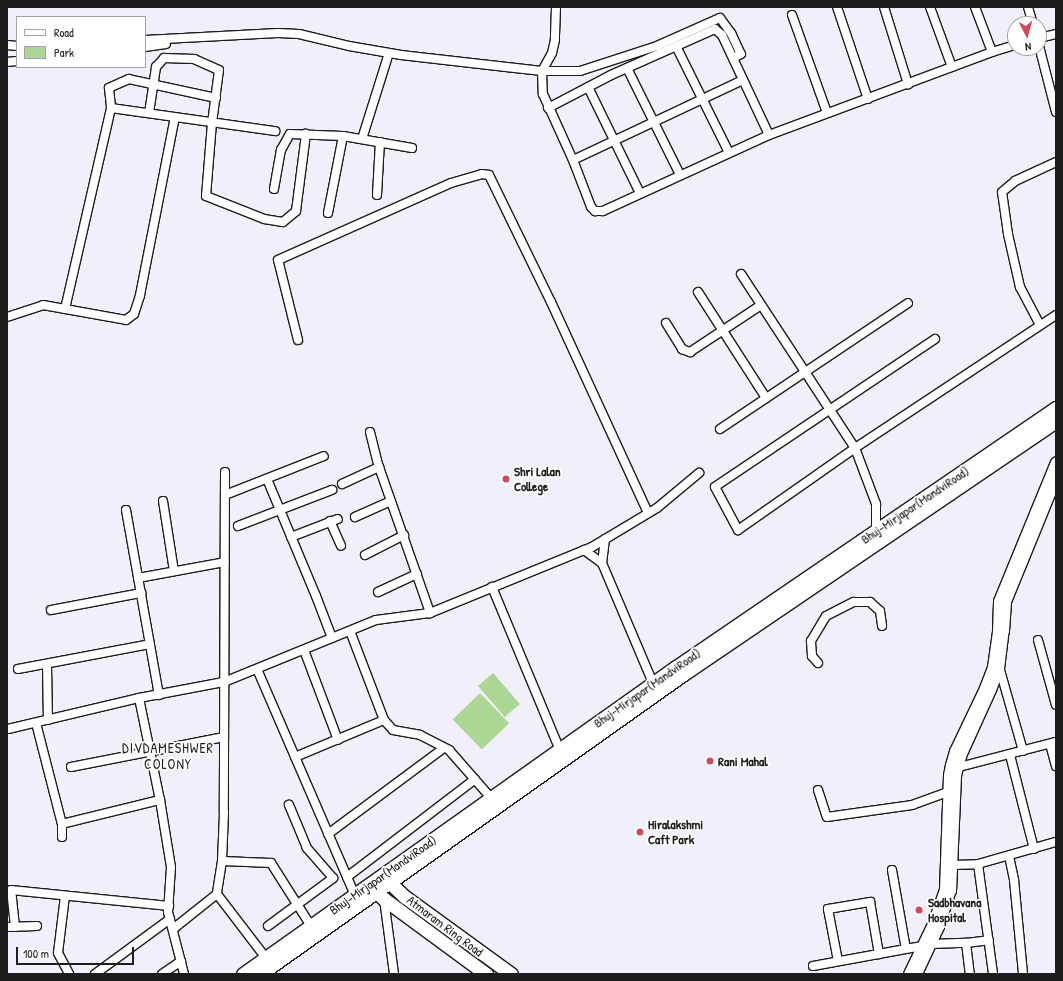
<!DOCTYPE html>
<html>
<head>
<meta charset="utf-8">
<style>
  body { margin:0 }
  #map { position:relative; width:1063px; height:981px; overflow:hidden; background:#f1f0fa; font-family:"Patrick Hand",sans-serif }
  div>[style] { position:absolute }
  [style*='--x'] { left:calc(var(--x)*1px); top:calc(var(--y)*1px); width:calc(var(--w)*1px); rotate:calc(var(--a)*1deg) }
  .green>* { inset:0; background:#acd694; transform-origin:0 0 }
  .roads { filter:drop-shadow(1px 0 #1c1c1c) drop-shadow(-1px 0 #1c1c1c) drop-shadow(0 1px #1c1c1c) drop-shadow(0 -1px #1c1c1c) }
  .street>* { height:8px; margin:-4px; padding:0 4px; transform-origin:4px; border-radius:4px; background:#fff }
  .secondary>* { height:11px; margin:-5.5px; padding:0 5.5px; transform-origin:5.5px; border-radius:5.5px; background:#fff }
  .primary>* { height:13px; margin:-6.5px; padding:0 6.5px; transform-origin:6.5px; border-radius:6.5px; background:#fff }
  .dots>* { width:11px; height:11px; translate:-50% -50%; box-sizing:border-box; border:2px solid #fff; border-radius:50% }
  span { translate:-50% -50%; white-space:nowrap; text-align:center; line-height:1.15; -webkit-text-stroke:3.5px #fff; paint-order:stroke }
  .poi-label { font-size:13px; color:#1c1c1c; font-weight:700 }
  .left { translate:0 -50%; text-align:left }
  .street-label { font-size:13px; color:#1c1c1c }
  .neighbourhood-label { font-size:14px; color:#1c1c1c; letter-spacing:1px }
  .frame { position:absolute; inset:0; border:8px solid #1c1c1c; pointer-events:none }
  .legend { position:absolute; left:16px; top:16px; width:130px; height:52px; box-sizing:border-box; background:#fff; border:1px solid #a4a4a4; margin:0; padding:5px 7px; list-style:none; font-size:12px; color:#1c1c1c }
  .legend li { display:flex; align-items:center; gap:8px; height:20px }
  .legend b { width:20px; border:1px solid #a4a4a4 }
  .north { position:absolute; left:1007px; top:16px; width:40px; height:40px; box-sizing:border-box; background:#fff; border:1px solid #a4a4a4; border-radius:50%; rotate:174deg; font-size:11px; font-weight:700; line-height:16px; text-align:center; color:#1c1c1c }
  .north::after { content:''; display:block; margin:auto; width:14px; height:18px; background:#d1495b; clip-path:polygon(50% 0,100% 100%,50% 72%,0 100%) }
  .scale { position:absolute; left:16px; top:947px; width:118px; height:18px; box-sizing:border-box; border:2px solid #1c1c1c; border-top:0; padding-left:5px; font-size:12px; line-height:14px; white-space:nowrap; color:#1c1c1c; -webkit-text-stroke:3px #fff; paint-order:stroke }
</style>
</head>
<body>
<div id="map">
  <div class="green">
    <i style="left:493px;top:673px;width:41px;height:20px;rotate:49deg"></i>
    <i style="left:480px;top:693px;width:42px;height:38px;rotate:46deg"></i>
  </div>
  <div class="roads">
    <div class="street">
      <i style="--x:556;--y:7;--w:33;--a:92"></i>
      <i style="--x:555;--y:40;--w:13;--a:103"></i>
      <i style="--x:552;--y:53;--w:21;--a:119"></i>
      <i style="--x:542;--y:71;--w:23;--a:88"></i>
      <i style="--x:543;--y:94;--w:72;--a:65.6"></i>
      <i style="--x:573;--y:160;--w:50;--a:69"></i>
      <i style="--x:591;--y:207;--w:6;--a:45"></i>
      <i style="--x:595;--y:211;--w:8;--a:0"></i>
      <i style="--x:603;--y:211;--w:183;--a:-24.6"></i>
      <i style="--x:769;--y:135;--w:238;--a:-20.4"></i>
      <i style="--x:992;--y:52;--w:24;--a:-17"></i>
      <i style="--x:837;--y:7;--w:97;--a:71.4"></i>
      <i style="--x:884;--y:7;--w:81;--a:72.7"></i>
      <i style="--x:930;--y:7;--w:64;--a:69.9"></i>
      <i style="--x:975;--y:7;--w:48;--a:69.3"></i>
      <i style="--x:1028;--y:7;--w:18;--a:74"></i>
      <i style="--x:792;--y:15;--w:104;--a:70.3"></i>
      <i style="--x:1039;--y:38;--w:17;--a:-13"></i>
      <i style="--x:145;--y:40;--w:133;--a:-3"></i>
      <i style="--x:278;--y:33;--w:21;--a:3"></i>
      <i style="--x:299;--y:34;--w:51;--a:13.5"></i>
      <i style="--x:349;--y:46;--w:53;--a:9.8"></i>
      <i style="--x:401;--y:55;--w:142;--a:6.5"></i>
      <i style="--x:542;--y:71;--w:38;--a:0"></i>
      <i style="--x:580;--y:71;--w:81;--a:-18"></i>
      <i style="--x:657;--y:46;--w:69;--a:-24"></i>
      <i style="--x:720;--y:18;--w:19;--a:54"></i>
      <i style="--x:731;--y:33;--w:23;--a:65"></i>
      <i style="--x:741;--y:54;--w:9;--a:153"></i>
      <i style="--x:7;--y:45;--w:10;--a:6"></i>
      <i style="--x:676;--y:46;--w:119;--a:63.6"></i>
      <i style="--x:1039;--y:46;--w:68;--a:75.6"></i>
      <i style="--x:145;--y:47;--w:21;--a:-8"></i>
      <i style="--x:7;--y:62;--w:10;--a:-6"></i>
      <i style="--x:627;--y:68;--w:119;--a:63.6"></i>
      <i style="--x:588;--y:87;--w:118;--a:63.9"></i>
      <i style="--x:216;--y:98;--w:89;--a:-167.7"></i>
      <i style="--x:129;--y:79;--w:22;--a:156"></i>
      <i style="--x:109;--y:88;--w:20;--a:84"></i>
      <i style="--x:111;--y:108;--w:166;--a:8"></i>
      <i style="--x:548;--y:108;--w:71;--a:-27.6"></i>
      <i style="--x:611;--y:75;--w:114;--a:-23.9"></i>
      <i style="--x:715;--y:29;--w:9;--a:41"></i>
      <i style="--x:722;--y:35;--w:110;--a:64.8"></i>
      <i style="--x:149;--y:113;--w:47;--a:-81.3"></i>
      <i style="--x:156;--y:67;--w:12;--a:-48"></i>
      <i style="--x:164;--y:58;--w:30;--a:2"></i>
      <i style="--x:194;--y:59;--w:27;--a:24"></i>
      <i style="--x:219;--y:70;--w:53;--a:97.5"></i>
      <i style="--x:212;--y:123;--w:73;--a:94.7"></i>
      <i style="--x:206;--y:196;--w:62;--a:21.6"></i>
      <i style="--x:264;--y:219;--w:19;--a:9"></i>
      <i style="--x:283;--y:222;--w:17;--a:-40"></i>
      <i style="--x:296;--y:211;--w:78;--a:-82.6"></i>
      <i style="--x:362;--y:139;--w:90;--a:-72.6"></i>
      <i style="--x:573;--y:160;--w:188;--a:-25.2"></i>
      <i style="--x:274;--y:189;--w:40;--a:-80"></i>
      <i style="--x:281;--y:150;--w:18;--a:-61"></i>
      <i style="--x:290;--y:134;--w:53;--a:2.2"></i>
      <i style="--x:343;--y:136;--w:70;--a:9.9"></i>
      <i style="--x:377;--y:195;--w:53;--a:-86.8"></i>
      <i style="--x:328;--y:213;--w:78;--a:-79"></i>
      <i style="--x:741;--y:274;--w:208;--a:56.8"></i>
      <i style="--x:855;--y:448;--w:60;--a:69.4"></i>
      <i style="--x:876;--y:504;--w:27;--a:90"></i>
      <i style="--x:698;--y:292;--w:126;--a:57.3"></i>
      <i style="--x:65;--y:309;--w:206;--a:-77.1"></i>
      <i style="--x:7;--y:317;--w:38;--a:-18"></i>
      <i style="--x:43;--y:305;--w:84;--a:10.2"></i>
      <i style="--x:126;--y:320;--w:10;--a:-37"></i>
      <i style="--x:134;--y:314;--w:20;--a:-72"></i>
      <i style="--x:140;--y:295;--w:181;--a:-78.9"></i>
      <i style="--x:666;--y:323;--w:31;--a:58"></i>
      <i style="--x:682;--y:349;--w:9;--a:21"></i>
      <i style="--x:690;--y:352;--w:85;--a:-33.5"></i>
      <i style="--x:1040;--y:325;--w:43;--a:-117.8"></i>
      <i style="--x:1020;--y:287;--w:54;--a:-102.8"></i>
      <i style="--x:1008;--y:234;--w:42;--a:-98.1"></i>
      <i style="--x:1002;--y:192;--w:17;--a:-40"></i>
      <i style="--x:1015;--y:181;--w:45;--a:-24.9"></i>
      <i style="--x:935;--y:339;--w:265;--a:146.1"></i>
      <i style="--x:715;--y:487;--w:49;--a:61.9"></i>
      <i style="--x:738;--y:530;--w:143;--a:-35"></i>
      <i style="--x:855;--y:448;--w:241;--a:-33.5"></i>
      <i style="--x:298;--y:340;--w:82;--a:-104"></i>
      <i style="--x:278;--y:260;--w:189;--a:-24"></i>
      <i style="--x:451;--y:183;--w:32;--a:-16"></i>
      <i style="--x:482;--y:174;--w:7;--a:8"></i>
      <i style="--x:489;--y:175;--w:141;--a:64"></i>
      <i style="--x:551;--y:302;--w:232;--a:65.3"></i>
      <i style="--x:720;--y:429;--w:226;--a:-33.8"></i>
      <i style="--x:370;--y:432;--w:36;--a:76"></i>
      <i style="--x:379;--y:467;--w:155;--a:70.7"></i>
      <i style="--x:225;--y:472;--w:341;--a:90.2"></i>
      <i style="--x:224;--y:813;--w:48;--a:92.4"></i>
      <i style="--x:222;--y:861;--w:33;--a:99"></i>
      <i style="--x:217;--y:894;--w:81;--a:52.6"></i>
      <i style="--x:267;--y:479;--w:127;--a:67.3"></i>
      <i style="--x:316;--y:596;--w:45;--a:69.1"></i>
      <i style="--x:342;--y:484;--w:41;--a:-24.7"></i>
      <i style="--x:225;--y:495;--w:106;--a:-21.5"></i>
      <i style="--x:163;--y:501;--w:71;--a:81.1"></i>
      <i style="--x:126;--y:510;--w:188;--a:79.9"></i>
      <i style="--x:355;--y:517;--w:39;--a:-24"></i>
      <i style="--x:330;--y:521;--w:27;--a:66"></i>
      <i style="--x:238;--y:526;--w:101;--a:-21"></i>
      <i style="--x:291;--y:537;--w:50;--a:-21"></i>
      <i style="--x:605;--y:539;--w:24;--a:97"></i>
      <i style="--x:602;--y:563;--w:130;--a:67"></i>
      <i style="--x:584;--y:550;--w:22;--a:36"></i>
      <i style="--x:365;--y:555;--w:44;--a:-27.1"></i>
      <i style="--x:138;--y:578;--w:88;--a:-10.4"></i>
      <i style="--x:492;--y:587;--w:177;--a:67.4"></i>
      <i style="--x:378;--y:592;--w:43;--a:-24.8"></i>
      <i style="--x:51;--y:610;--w:92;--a:-10.7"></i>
      <i style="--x:350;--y:631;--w:95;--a:69.1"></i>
      <i style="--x:384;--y:720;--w:13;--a:48"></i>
      <i style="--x:393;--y:730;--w:27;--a:10"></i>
      <i style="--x:420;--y:735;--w:33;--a:27"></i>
      <i style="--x:449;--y:750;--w:65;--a:48.7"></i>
      <i style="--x:1038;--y:640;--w:67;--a:74.5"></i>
      <i style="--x:304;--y:650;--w:96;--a:69.3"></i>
      <i style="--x:818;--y:663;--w:9;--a:-131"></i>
      <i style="--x:812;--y:656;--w:15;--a:-94"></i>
      <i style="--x:811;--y:641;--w:29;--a:-59"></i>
      <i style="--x:826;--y:616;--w:31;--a:-27"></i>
      <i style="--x:854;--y:602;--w:16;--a:0"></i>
      <i style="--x:870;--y:602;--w:13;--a:42"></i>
      <i style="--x:880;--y:611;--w:15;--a:82"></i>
      <i style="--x:47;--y:665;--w:55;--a:89"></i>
      <i style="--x:18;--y:669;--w:134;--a:-10.7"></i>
      <i style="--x:257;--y:669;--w:247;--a:66.6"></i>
      <i style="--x:1000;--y:670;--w:84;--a:74.1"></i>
      <i style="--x:139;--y:698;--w:104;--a:78.4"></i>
      <i style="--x:160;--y:800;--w:68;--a:80.7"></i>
      <i style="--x:171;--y:867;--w:45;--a:93.8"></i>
      <i style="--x:168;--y:912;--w:64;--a:75.5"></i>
      <i style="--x:36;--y:723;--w:104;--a:75.6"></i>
      <i style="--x:62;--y:824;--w:13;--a:90"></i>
      <i style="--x:8;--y:729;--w:135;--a:-13.3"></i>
      <i style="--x:139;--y:698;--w:86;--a:-10.7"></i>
      <i style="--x:224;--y:682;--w:164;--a:-22.2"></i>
      <i style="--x:376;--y:620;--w:54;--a:-7.4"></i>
      <i style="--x:430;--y:613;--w:175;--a:-22.2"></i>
      <i style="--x:592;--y:547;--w:76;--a:-31"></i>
      <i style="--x:657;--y:508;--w:55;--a:-39.8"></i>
      <i style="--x:1050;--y:744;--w:23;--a:75"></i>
      <i style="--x:1010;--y:755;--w:97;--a:75.7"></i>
      <i style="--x:295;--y:757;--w:96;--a:-22.6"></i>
      <i style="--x:71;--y:767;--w:156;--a:-11.1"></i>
      <i style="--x:959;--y:767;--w:100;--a:-14.5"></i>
      <i style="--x:818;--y:790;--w:28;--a:72"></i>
      <i style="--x:827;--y:817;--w:86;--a:-8"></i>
      <i style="--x:912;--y:805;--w:38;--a:-20"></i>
      <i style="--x:62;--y:824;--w:101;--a:-13.8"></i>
      <i style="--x:328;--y:834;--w:144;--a:-36.6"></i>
      <i style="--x:1009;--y:856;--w:25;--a:78"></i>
      <i style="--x:1014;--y:880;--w:94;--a:84.5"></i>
      <i style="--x:222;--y:861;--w:49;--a:2.3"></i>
      <i style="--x:271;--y:863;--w:75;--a:57.6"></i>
      <i style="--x:978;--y:864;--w:111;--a:82.2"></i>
      <i style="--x:953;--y:865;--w:25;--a:-2"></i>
      <i style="--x:978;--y:864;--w:81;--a:-15.8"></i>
      <i style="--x:892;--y:870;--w:80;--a:80"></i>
      <i style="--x:347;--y:877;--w:161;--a:-37.4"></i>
      <i style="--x:65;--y:896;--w:57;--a:97"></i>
      <i style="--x:58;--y:953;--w:24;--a:62"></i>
      <i style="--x:384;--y:899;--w:76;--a:82.4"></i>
      <i style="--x:268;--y:926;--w:81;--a:-36.4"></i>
      <i style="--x:333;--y:878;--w:40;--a:-131"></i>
      <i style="--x:307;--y:848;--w:47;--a:-112.7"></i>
      <i style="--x:7;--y:927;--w:30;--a:-2"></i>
      <i style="--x:15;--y:927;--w:37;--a:-96"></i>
      <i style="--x:11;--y:890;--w:159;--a:5.8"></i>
      <i style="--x:173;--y:929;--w:56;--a:-38.5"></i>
      <i style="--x:966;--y:943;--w:31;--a:83"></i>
      <i style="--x:931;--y:944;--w:35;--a:-2"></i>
      <i style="--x:966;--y:943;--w:23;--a:-7"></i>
      <i style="--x:838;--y:961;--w:53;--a:-100.9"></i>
      <i style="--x:828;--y:909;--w:43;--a:-9.5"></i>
      <i style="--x:870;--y:902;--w:53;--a:80.2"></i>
      <i style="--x:813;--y:966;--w:111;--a:-10.4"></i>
      <i style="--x:95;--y:974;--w:93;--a:-36.3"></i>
      <i style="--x:162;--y:974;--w:23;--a:-34"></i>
      <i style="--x:918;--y:974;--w:52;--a:-64.9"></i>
      <i style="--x:940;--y:927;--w:38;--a:-72"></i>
      <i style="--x:952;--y:891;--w:115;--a:-87.5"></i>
      <i style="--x:957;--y:776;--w:9;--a:-77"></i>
      <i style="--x:959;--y:767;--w:14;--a:-73"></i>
      <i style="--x:963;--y:754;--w:70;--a:-65.6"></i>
      <i style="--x:992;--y:690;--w:22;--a:-69"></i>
      <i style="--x:1000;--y:669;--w:38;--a:-83"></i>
      <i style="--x:1005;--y:631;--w:29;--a:-86"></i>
      <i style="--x:1007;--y:602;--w:130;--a:-67.8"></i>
    </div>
    <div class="secondary">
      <i style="--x:909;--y:974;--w:55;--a:-64.4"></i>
      <i style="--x:933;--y:924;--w:36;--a:-71"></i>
      <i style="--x:945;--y:890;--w:115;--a:-88"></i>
      <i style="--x:949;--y:775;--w:10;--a:-79"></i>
      <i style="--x:951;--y:765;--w:15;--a:-74"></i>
      <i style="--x:955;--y:751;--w:70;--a:-64.5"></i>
      <i style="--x:985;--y:688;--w:22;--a:-69"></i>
      <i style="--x:993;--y:667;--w:36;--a:-82"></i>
      <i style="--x:998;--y:631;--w:30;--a:-88"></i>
      <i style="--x:999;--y:601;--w:150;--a:-67.7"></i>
    </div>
    <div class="primary">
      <i style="--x:384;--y:877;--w:29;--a:44"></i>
      <i style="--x:405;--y:897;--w:131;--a:36"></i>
      <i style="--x:371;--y:887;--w:18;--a:43"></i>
      <i style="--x:384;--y:899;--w:127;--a:36.3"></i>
      <i style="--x:243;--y:974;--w:531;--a:-35.34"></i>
      <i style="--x:676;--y:667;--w:460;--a:-34.3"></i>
      <i style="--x:260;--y:974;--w:517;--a:-35.32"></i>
      <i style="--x:682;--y:675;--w:452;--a:-34.2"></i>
    </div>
  </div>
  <div class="dots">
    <i style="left:506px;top:479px;background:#d1495b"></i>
    <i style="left:710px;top:761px;background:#d1495b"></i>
    <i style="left:640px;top:832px;background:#d1495b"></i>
    <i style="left:919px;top:910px;background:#d1495b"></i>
  </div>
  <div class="poi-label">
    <span class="left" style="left:514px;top:479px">Shri Lalan<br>College</span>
    <span class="left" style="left:718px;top:761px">Rani Mahal</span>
    <span class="left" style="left:648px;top:832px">Hiralakshmi<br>Caft Park</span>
    <span class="left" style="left:928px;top:910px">Sadbhavana<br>Hospital</span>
  </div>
  <div class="street-label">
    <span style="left:915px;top:505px;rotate:-34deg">Bhuj-Mirjapar(MandviRoad)</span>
    <span style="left:647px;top:688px;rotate:-35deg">Bhuj-Mirjapar(MandviRoad)</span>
    <span style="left:383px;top:875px;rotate:-35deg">Bhuj-Mirjapar(MandviRoad)</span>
    <span style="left:445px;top:926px;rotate:37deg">Atmaram Ring Road</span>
  </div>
  <div class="neighbourhood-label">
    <span style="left:168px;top:756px">DIVDAMESHWER<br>COLONY</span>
  </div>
  <div class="frame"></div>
  <ul class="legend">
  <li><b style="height:5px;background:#fff"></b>Road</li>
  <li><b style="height:11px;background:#acd694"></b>Park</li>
  </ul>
  <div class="north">N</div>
  <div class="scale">100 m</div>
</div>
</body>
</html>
